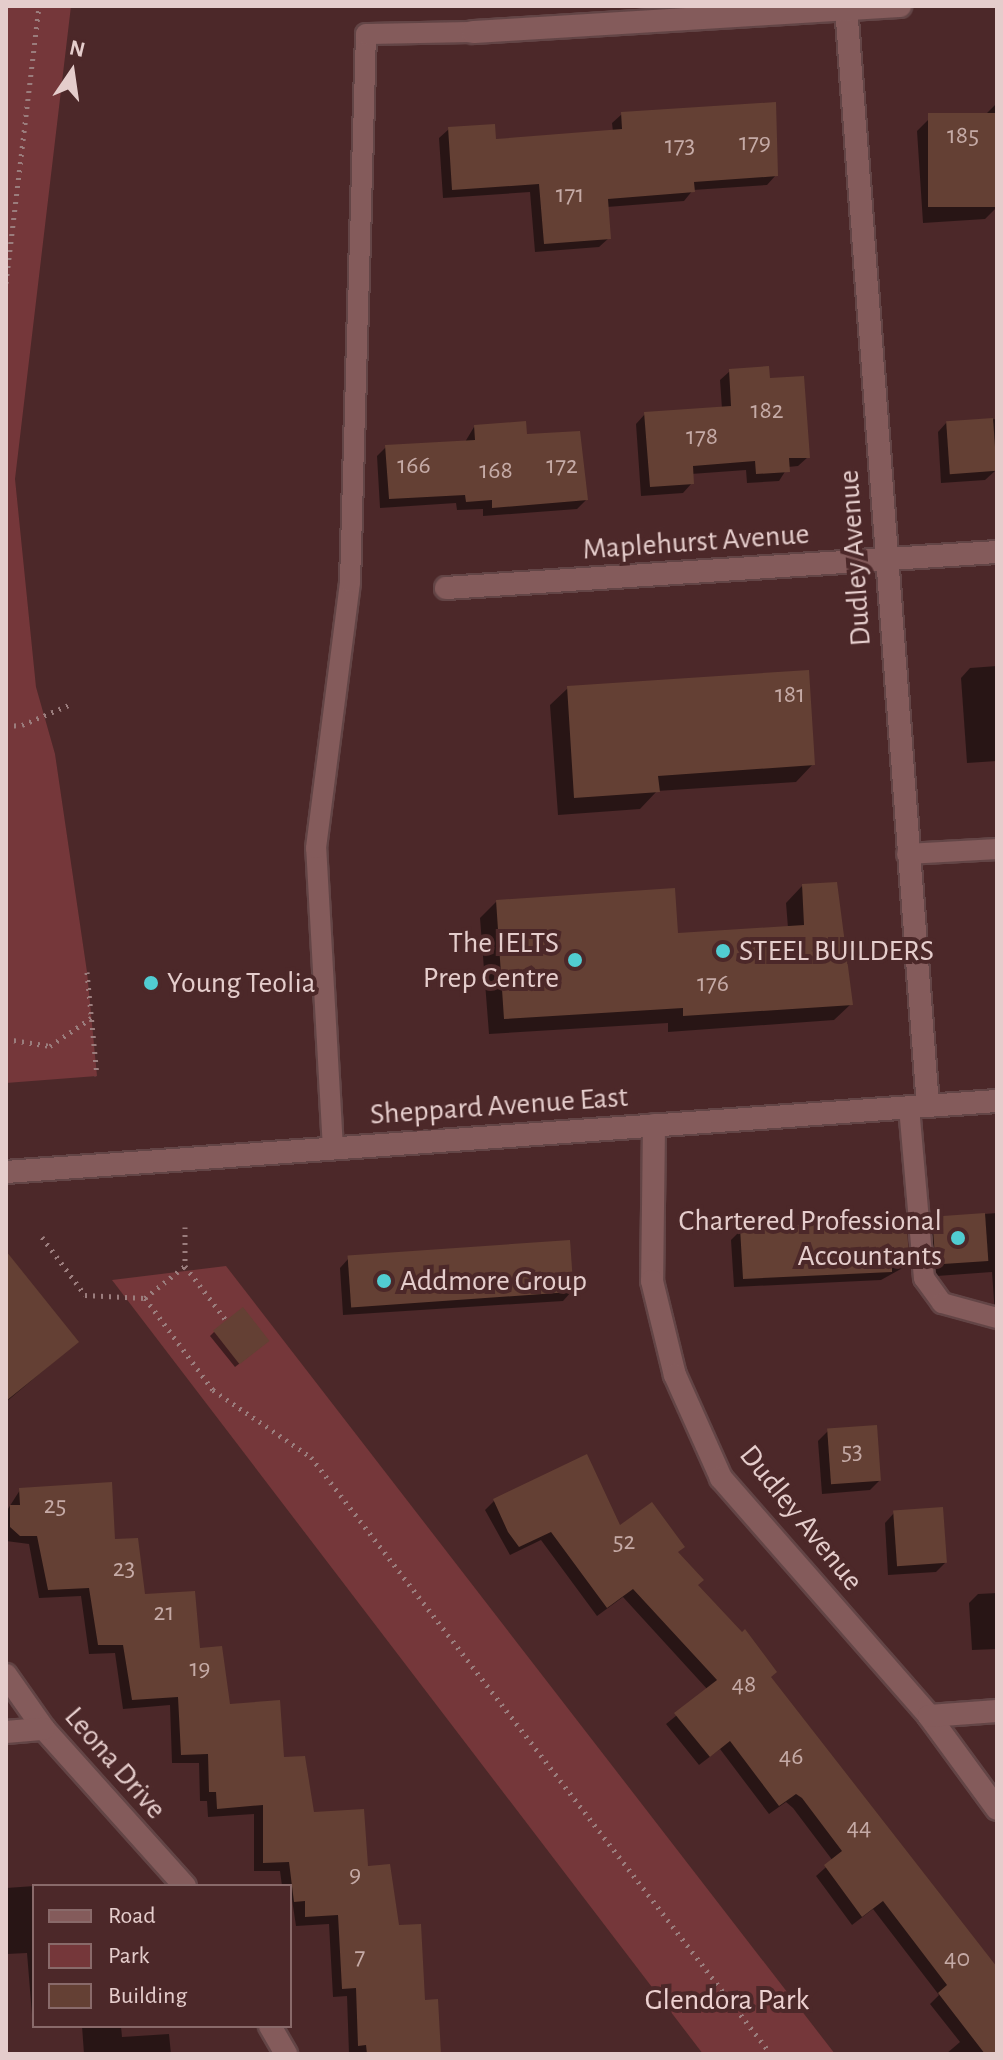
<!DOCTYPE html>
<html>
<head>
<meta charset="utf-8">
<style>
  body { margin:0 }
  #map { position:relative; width:1003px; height:2060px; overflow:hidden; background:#4c2829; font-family:"Alegreya Sans",sans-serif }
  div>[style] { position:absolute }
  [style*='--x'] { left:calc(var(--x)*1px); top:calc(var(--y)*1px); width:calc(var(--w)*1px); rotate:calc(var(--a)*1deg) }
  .green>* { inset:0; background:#75373a }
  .shadow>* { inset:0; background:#0007 }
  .building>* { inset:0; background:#644034; transform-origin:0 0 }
  .path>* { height:5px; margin-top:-2.5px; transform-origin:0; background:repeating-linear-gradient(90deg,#9b7d7d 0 2px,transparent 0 8px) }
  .roads { filter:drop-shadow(2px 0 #634546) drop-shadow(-2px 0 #634546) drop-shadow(0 2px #634546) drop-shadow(0 -2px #634546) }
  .service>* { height:20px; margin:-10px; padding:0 10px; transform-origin:10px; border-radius:10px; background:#845b5b }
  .minor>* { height:22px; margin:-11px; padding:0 11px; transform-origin:11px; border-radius:11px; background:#845b5b }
  .secondary>* { height:22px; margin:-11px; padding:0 11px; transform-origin:11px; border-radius:11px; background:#845b5b }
  .dots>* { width:22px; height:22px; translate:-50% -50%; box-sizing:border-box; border:4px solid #4c2829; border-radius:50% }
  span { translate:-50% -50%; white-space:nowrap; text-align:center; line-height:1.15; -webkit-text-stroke:8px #4c2829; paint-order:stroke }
  .number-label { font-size:26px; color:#c5aaa6 }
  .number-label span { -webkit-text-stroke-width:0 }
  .street-label { font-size:30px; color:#e5cdcc }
  .poi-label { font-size:30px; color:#e5cdcc }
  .right { translate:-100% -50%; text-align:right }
  .left { translate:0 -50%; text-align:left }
  .park-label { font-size:30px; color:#edd1d1 }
  .frame { position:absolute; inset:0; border:8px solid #e5cdcc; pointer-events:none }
  .legend { position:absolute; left:32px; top:1884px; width:260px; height:144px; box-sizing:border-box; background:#4c2829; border:2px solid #896a6a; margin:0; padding:10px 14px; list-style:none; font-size:24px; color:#e5cdcc }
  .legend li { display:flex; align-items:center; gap:16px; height:40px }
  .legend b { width:40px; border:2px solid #896a6a }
  .north { position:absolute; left:32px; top:32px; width:80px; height:80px; -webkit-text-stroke:6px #4c2829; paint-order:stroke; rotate:13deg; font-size:22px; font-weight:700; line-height:32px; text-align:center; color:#e5cdcc }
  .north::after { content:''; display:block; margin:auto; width:28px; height:36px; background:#e5cdcc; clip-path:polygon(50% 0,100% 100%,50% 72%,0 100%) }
</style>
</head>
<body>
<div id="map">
  <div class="green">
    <i style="clip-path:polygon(6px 6px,71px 6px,15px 479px,36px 687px,55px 754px,87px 972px,97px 1076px,6px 1083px)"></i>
    <i style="clip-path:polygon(226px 1266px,835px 2054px,703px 2054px,112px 1280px)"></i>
  </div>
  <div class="shadow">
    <i style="clip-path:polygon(997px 103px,997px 207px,985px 219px,923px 223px,917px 131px,929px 119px,986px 114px)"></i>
    <i style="clip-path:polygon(622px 114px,776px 175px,767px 185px,693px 190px,684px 201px,607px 207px,609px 238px,599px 247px,535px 252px,530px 192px,443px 198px,439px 138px,449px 129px,494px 141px,613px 132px,612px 123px)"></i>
    <i style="clip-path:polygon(730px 371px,768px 380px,808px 457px,798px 466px,788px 467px,779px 481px,747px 483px,746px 470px,691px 474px,692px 483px,683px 493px,641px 496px,636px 424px,645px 414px,722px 409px,720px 380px)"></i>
    <i style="clip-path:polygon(997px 419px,995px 471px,985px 480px,941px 483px,938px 432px,947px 422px)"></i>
    <i style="clip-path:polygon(474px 427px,586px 500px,577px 509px,483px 516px,483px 509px,457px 510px,456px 503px,380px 508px,377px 456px,386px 447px,465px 442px)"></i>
    <i style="clip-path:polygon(997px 666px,997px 761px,967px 763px,961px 678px,970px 668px)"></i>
    <i style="clip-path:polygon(568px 688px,813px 764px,796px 782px,657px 791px,640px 809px,558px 815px,550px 705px)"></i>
    <i style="clip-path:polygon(802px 886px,851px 1004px,834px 1020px,668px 1032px,668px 1023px,489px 1034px,480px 918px,496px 902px,676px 936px,788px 928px,786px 903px)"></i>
    <i style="clip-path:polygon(997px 1213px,997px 1315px,995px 1315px,992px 1272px,923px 1277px,919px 1231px,932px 1218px)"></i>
    <i style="clip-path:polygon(741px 1230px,908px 1265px,881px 1280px,734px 1287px,731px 1240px)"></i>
    <i style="clip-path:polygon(349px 1258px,572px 1291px,563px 1301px,343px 1315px,340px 1268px)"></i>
    <i style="clip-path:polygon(6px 1264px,77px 1342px,6px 1402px)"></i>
    <i style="clip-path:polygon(214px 1332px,263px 1345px,235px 1367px,210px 1336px)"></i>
    <i style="clip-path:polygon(828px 1431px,879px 1481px,870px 1490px,822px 1494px,818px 1441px)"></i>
    <i style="clip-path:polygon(20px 1490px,113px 1541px,144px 1596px,198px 1650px,228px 1706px,282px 1759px,313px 1815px,366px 1868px,397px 1927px,439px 2054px,349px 2054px,347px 1996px,333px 1997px,329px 1924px,296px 1926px,290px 1886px,282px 1886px,280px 1871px,254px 1871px,254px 1814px,208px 1817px,207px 1801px,200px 1801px,199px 1763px,172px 1763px,170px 1705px,123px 1709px,115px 1653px,89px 1654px,81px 1596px,39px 1598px,29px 1544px,6px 1541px,6px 1512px)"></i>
    <i style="clip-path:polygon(494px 1501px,620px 1528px,677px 1553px,696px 1586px,997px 1975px,997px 2054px,946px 2054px,960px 2042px,930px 2004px,939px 1995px,873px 1909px,852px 1925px,816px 1876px,833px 1861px,793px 1808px,786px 1802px,769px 1814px,720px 1749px,699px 1765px,666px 1724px,708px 1690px,623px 1597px,597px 1616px,541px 1540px,510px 1555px,485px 1510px)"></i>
    <i style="clip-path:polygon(894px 1513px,945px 1563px,936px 1572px,888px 1575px,885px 1523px)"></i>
    <i style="clip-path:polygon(997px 1593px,997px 1649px,972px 1650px,969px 1603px,978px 1594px)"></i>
    <i style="clip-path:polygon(63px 1884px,34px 1886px,34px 2026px,49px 2026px,33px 2027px,27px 1953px,7px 1954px,6px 1888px)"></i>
    <i style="clip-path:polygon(82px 2026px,121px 2026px,122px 2037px,169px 2034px,171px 2054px,84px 2054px)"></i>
  </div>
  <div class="building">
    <i style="clip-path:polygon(776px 102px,778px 176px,694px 182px,695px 192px,608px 199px,611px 239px,544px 244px,539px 184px,452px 190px,448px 127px,495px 124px,496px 139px,622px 129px,621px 112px)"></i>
    <i style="left:997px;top:113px;width:94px;height:69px;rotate:90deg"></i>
    <i style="clip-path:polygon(769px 366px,770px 378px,804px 376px,810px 458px,789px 458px,790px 472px,756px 474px,755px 461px,693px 466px,694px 484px,650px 487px,644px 412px,731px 406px,729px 369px)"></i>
    <i style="left:993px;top:418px;width:53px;height:47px;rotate:86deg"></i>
    <i style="clip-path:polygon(526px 421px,527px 434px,580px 431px,588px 500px,492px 508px,492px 500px,466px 502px,465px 495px,389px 499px,385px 445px,475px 440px,474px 425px)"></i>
    <i style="clip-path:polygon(809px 670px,815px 765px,658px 776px,660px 792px,574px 798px,567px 686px)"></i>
    <i style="clip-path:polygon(837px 882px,853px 1005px,683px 1016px,683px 1008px,504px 1019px,496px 900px,675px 888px,678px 933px,804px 925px,802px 884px)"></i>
    <i style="left:985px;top:1213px;width:48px;height:53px;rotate:86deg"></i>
    <i style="clip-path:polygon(906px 1220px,910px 1266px,892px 1267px,892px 1272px,743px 1279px,740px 1228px)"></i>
    <i style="left:570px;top:1240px;width:52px;height:223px;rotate:86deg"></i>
    <i style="clip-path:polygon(6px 1251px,79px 1342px,6px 1401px)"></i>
    <i style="left:243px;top:1307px;width:43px;height:38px;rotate:52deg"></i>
    <i style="left:877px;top:1425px;width:56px;height:50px;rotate:86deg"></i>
    <i style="clip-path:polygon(587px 1454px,620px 1525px,652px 1502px,685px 1547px,678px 1552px,704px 1580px,698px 1585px,742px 1632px,745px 1629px,777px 1672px,771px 1677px,997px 1967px,997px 2054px,985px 2054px,938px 1993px,947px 1985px,883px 1901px,862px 1917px,824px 1865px,842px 1851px,802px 1798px,796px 1794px,779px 1806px,730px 1741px,710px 1757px,674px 1713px,717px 1680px,633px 1589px,607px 1608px,551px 1532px,519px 1547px,508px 1532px,493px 1499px)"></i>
    <i style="clip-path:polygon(112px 1482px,115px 1539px,138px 1538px,145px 1594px,195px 1591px,200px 1648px,222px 1646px,230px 1704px,280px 1700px,284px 1757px,305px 1756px,314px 1812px,364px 1809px,368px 1866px,390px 1864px,399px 1925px,421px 1924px,425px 2000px,438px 1999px,441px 2054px,367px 2054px,366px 2045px,358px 2046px,356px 1988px,342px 1989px,338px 1915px,305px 1917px,305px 1901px,294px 1902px,289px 1862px,263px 1863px,263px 1805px,217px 1809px,216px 1792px,209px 1792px,208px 1754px,181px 1755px,178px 1697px,132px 1700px,123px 1645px,98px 1645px,89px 1588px,48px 1590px,37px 1536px,20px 1536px,10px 1527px,10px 1505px,20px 1505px,19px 1488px)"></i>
    <i style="left:943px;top:1507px;width:56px;height:50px;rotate:86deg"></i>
  </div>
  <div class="path">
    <i style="--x:6;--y:283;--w:279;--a:-83.2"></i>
    <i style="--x:6;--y:726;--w:16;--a:-4"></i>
    <i style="--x:22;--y:725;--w:51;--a:-23.1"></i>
    <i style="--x:87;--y:972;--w:104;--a:84.5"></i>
    <i style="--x:6;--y:1039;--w:45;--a:9"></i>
    <i style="--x:50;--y:1046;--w:50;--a:-34.3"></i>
    <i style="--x:185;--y:1227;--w:39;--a:90"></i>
    <i style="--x:185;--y:1266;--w:68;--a:52.8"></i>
    <i style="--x:42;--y:1237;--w:72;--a:53.4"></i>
    <i style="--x:85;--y:1295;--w:60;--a:2.9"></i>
    <i style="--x:145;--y:1298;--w:114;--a:53.5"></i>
    <i style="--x:213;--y:1390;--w:119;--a:34.4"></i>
    <i style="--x:311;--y:1457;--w:754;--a:52.39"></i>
    <i style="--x:145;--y:1298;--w:51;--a:-38.7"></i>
  </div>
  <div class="roads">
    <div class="service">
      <i style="--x:907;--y:854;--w:90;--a:-3.2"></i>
      <i style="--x:909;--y:1107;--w:172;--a:85"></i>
      <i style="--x:924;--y:1278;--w:31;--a:54"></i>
      <i style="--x:942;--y:1303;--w:57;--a:15.3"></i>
      <i style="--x:333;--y:1149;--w:301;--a:-93.2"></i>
      <i style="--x:316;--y:848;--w:268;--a:-82.7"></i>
      <i style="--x:350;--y:582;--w:548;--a:-88.33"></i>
      <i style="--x:366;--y:34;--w:107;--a:-1.1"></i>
    </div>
    <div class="minor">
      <i style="--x:846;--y:6;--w:1103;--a:85.74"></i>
      <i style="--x:473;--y:32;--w:428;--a:-3.5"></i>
      <i style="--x:446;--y:588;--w:552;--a:-3.74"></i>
      <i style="--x:654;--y:1125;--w:156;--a:90.7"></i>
      <i style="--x:652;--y:1281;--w:97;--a:76.3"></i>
      <i style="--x:675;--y:1375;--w:113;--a:65.9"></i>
      <i style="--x:721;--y:1478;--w:316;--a:48.8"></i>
      <i style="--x:929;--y:1716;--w:115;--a:53.8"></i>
      <i style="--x:6;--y:1675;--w:66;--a:54.9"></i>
      <i style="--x:44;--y:1729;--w:211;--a:48.1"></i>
      <i style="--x:929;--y:1716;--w:68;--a:-4.2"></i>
      <i style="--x:6;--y:1732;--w:38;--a:-5"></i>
      <i style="--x:270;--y:2026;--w:32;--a:60"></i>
    </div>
    <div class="secondary">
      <i style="--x:6;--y:1172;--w:994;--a:-4.1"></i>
    </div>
  </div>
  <div class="dots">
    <i style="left:723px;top:951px;background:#51ccd1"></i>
    <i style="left:575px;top:960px;background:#51ccd1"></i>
    <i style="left:151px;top:983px;background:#51ccd1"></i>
    <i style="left:958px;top:1238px;background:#51ccd1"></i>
    <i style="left:384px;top:1281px;background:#51ccd1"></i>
  </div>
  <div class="number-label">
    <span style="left:963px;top:136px">185</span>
    <span style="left:755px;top:143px">179</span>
    <span style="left:680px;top:146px">173</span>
    <span style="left:570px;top:195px">171</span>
    <span style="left:767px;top:411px">182</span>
    <span style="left:702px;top:437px">178</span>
    <span style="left:414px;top:466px">166</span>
    <span style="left:562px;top:466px">172</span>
    <span style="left:496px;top:471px">168</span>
    <span style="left:790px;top:695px">181</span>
    <span style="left:713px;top:984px">176</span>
    <span style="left:852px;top:1452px">53</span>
    <span style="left:55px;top:1506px">25</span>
    <span style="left:624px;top:1542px">52</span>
    <span style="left:124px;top:1569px">23</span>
    <span style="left:164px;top:1613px">21</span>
    <span style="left:200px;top:1669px">19</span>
    <span style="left:744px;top:1685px">48</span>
    <span style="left:791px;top:1757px">46</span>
    <span style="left:859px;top:1828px">44</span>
    <span style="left:355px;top:1875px">9</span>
    <span style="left:360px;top:1957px">7</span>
    <span style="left:957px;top:1959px">40</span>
  </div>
  <div class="street-label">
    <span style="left:696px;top:542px;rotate:-4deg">Maplehurst Avenue</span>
    <span style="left:855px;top:558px;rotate:-94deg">Dudley Avenue</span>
    <span style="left:499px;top:1106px;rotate:-4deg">Sheppard Avenue East</span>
    <span style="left:801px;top:1518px;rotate:51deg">Dudley Avenue</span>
    <span style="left:115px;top:1763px;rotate:49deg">Leona Drive</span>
  </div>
  <div class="poi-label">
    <span class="right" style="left:559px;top:960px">The IELTS<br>Prep Centre</span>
    <span class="left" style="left:739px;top:951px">STEEL BUILDERS</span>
    <span class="left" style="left:167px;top:983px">Young Teolia</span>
    <span class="right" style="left:942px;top:1238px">Chartered Professional<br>Accountants</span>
    <span class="left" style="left:400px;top:1281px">Addmore Group</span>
  </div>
  <div class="park-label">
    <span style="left:727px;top:2000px">Glendora Park</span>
  </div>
  <div class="frame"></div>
  <ul class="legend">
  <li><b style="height:10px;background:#845b5b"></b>Road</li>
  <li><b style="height:22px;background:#75373a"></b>Park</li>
  <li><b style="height:22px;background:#644034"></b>Building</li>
  </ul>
  <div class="north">N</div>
</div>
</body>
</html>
